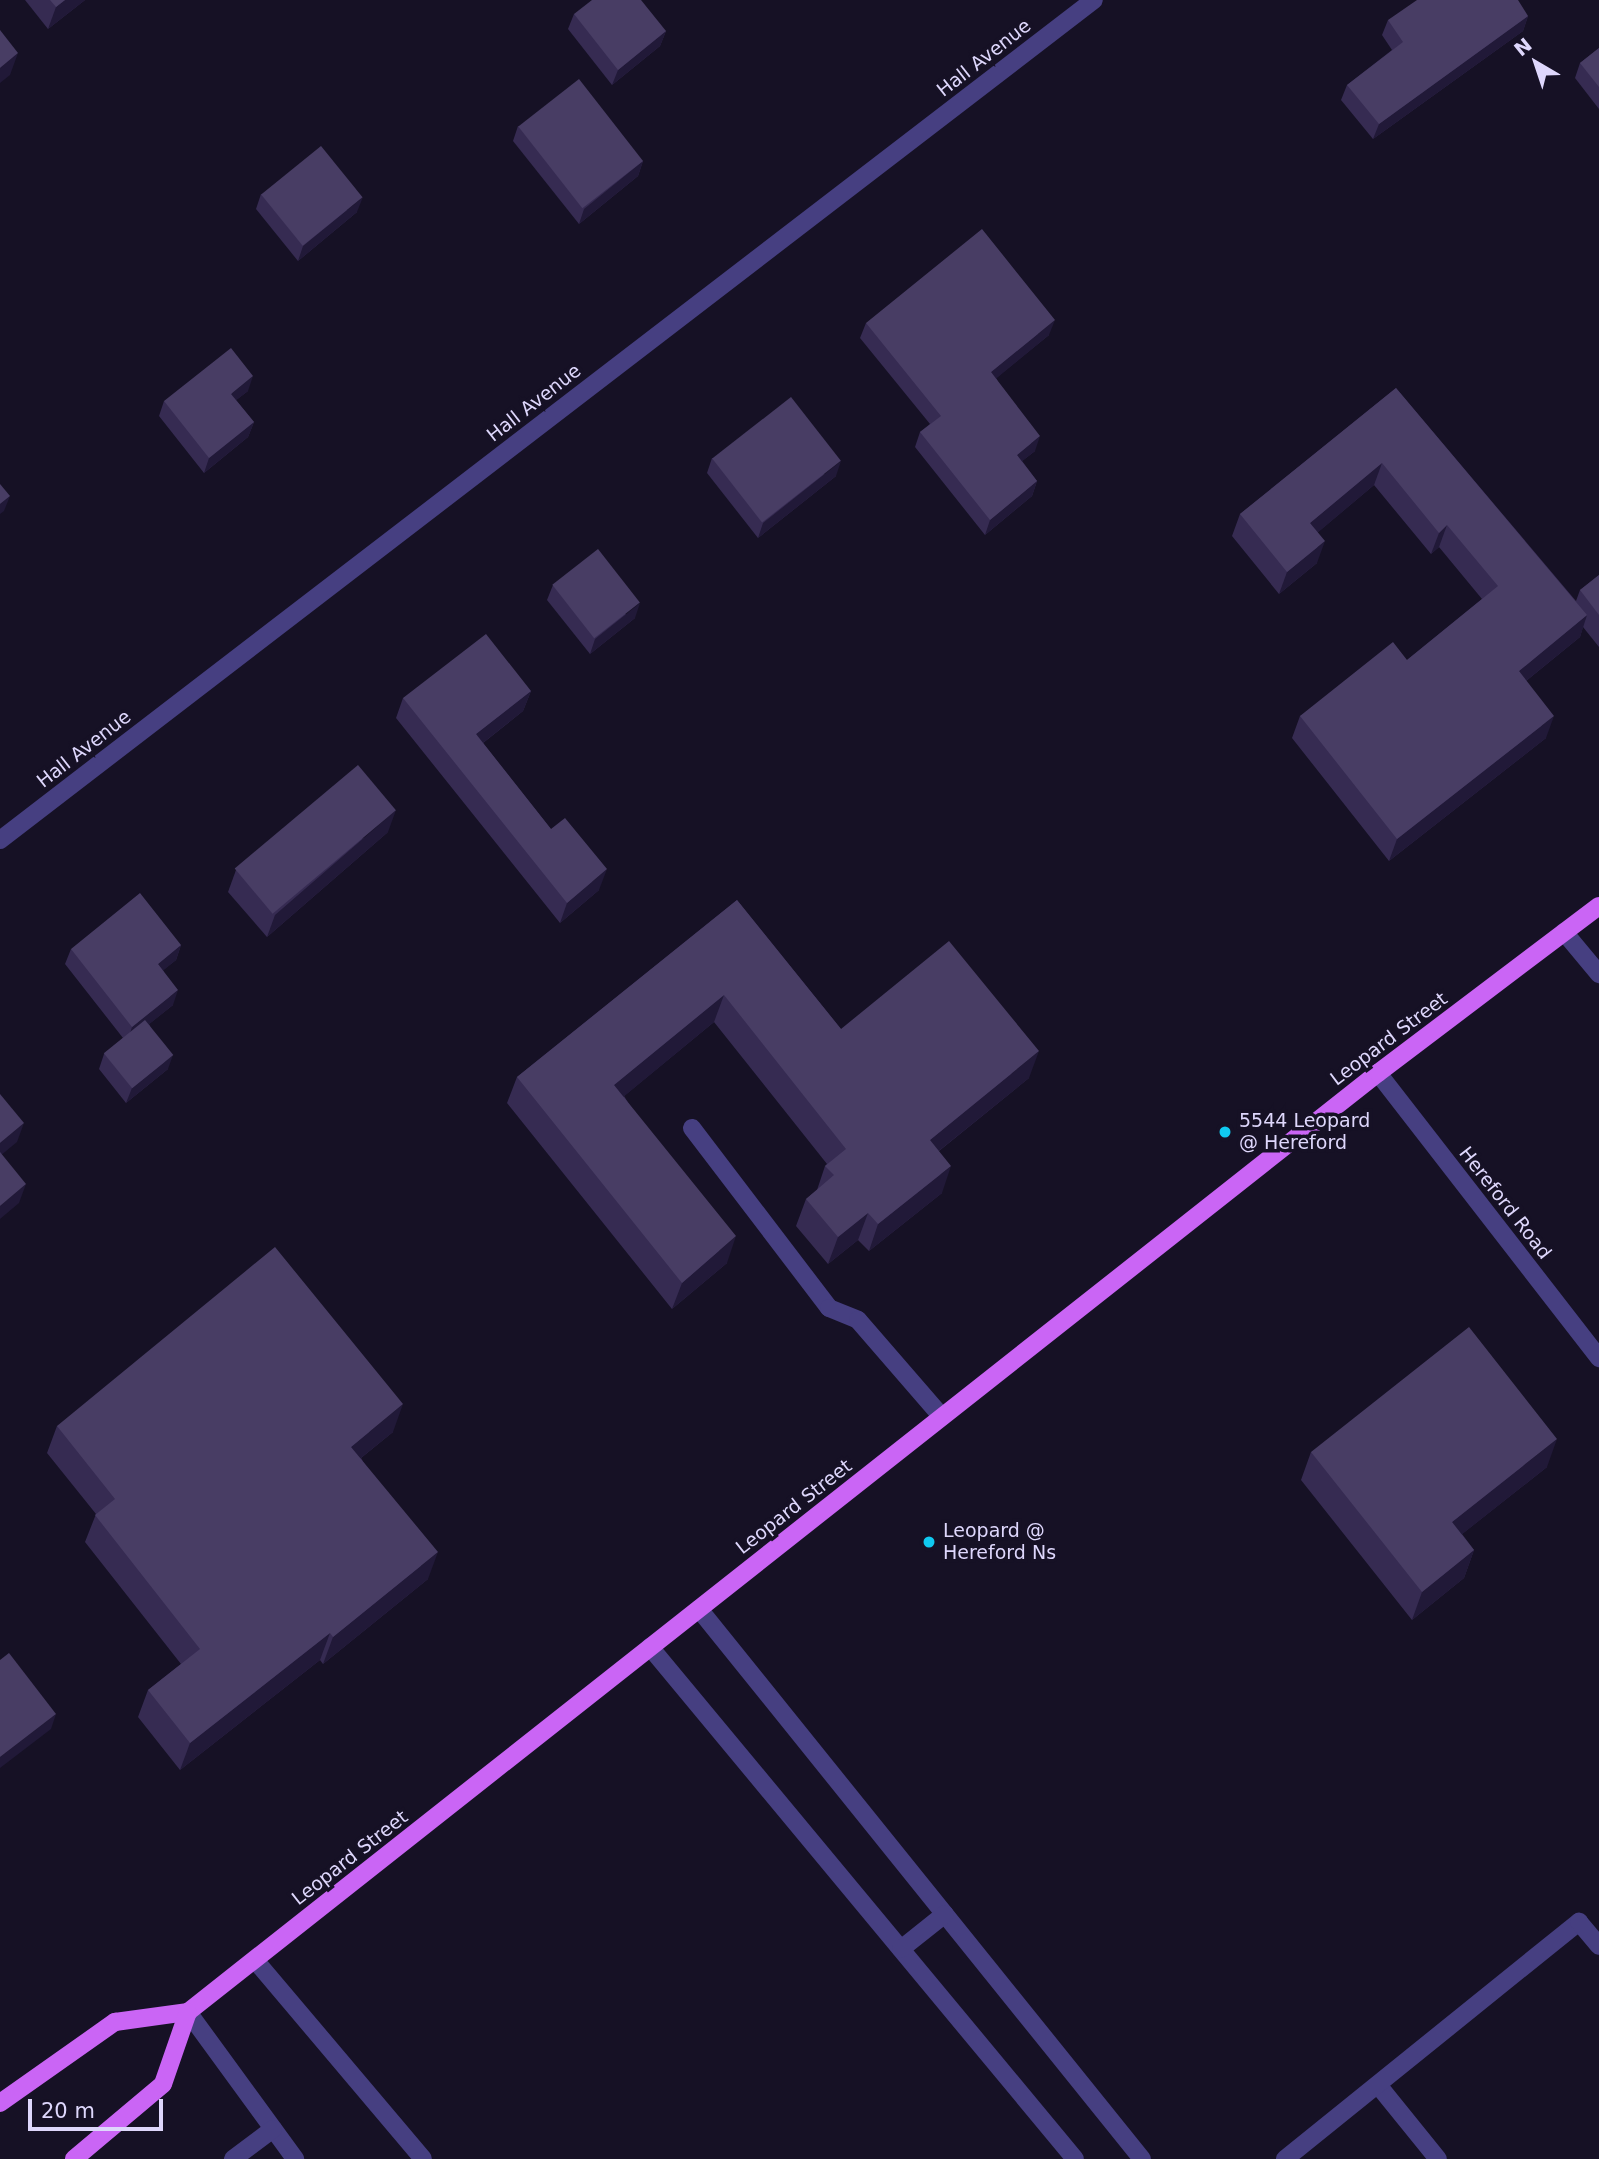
<!DOCTYPE html>
<html>
<head>
<meta charset="utf-8">
<style>
  body { margin:0 }
  #map { position:relative; width:1599px; height:2159px; overflow:hidden; background:#161125; font-family:"DejaVu Sans",sans-serif }
  div>[style] { position:absolute }
  [style*='--x'] { left:calc(var(--x)*1px); top:calc(var(--y)*1px); width:calc(var(--w)*1px); rotate:calc(var(--a)*1deg) }
  .minor>* { height:18px; margin:-9px; padding:0 9px; transform-origin:9px; border-radius:9px; background:#463f81 }
  .major>* { height:18px; margin:-9px; padding:0 9px; transform-origin:9px; border-radius:9px; background:#ca65f5 }
  .wall>* { inset:0; background:#362b52 }
  .shaded-wall>* { inset:0; background:#211938 }
  .building>* { inset:0; background:#483d64; transform-origin:0 0 }
  .dots>* { width:19px; height:19px; translate:-50% -50%; box-sizing:border-box; border:4px solid #161125; border-radius:50% }
  span { translate:-50% -50%; white-space:nowrap; text-align:center; line-height:1.15; -webkit-text-stroke:7px #161125; paint-order:stroke }
  .street-label { font-size:19px; color:#ded7fc }
  .poi-label { font-size:19px; color:#ded7fc }
  .left { translate:0 -50%; text-align:left }
  .north { position:absolute; left:1501px; top:28px; width:70px; height:70px; -webkit-text-stroke:5px #161125; paint-order:stroke; rotate:321deg; font-size:19px; font-weight:700; line-height:28px; text-align:center; color:#ded7fc }
  .north::after { content:''; display:block; margin:auto; width:24px; height:32px; background:#ded7fc; clip-path:polygon(50% 0,100% 100%,50% 72%,0 100%) }
  .scale { position:absolute; left:28px; top:2099px; width:135px; height:32px; box-sizing:border-box; border:4px solid #ded7fc; border-top:0; padding-left:9px; font-size:21px; line-height:24px; white-space:nowrap; color:#ded7fc; -webkit-text-stroke:5px #161125; paint-order:stroke }
</style>
</head>
<body>
<div id="map">
  <div class="minor">
    <i style="--x:0;--y:840;--w:1379;--a:-37.52"></i>
    <i style="--x:1564;--y:932;--w:55;--a:50.2"></i>
    <i style="--x:1378;--y:1073;--w:361;--a:52.2"></i>
    <i style="--x:692;--y:1128;--w:226;--a:52.7"></i>
    <i style="--x:829;--y:1308;--w:31;--a:22"></i>
    <i style="--x:858;--y:1320;--w:128;--a:49.1"></i>
    <i style="--x:699;--y:1609;--w:706;--a:51.15"></i>
    <i style="--x:650;--y:1647;--w:665;--a:50.3"></i>
    <i style="--x:901;--y:1949;--w:56;--a:-38.5"></i>
    <i style="--x:255;--y:1960;--w:260;--a:49.8"></i>
    <i style="--x:188;--y:2012;--w:182;--a:53.9"></i>
    <i style="--x:1378;--y:2085;--w:95;--a:51"></i>
    <i style="--x:233;--y:2159;--w:50;--a:-36.9"></i>
    <i style="--x:1285;--y:2159;--w:378;--a:-38.9"></i>
    <i style="--x:1579;--y:1922;--w:31;--a:50"></i>
  </div>
  <div class="major">
    <i style="--x:0;--y:2103;--w:141;--a:-35.2"></i>
    <i style="--x:115;--y:2022;--w:74;--a:-7.8"></i>
    <i style="--x:188;--y:2012;--w:1516;--a:-38.28"></i>
    <i style="--x:1378;--y:1073;--w:277;--a:-37.1"></i>
    <i style="--x:74;--y:2159;--w:116;--a:-40.1"></i>
    <i style="--x:163;--y:2084;--w:76;--a:-70.9"></i>
  </div>
  <div class="wall">
    <i style="clip-path:polygon(25px 0,85px 0,48px 29px)"></i>
    <i style="clip-path:polygon(574px 14px,666px 31px,660px 46px,612px 85px,568px 29px)"></i>
    <i style="clip-path:polygon(1528px 16px,1523px 31px,1373px 139px,1341px 100px,1347px 85px,1392px 50px,1382px 35px,1388px 20px)"></i>
    <i style="clip-path:polygon(1599px 48px,1599px 109px,1575px 78px,1580px 63px)"></i>
    <i style="clip-path:polygon(518px 126px,643px 161px,638px 176px,579px 224px,513px 141px)"></i>
    <i style="clip-path:polygon(261px 194px,357px 212px,298px 261px,256px 209px)"></i>
    <i style="clip-path:polygon(866px 323px,1049px 335px,996px 378px,1035px 451px,1022px 461px,1037px 481px,1032px 496px,985px 535px,915px 447px,920px 432px,930px 424px,860px 338px)"></i>
    <i style="clip-path:polygon(1396px 388px,1576px 601px,1580px 590px,1599px 575px,1599px 647px,1583px 627px,1580px 637px,1526px 681px,1546px 738px,1389px 861px,1292px 738px,1300px 716px,1407px 660px,1482px 599px,1439px 547px,1431px 554px,1374px 485px,1318px 532px,1317px 563px,1279px 594px,1232px 536px,1240px 514px)"></i>
    <i style="clip-path:polygon(248px 391px,236px 400px,254px 422px,248px 437px,204px 473px,159px 416px,164px 401px)"></i>
    <i style="clip-path:polygon(712px 458px,836px 476px,758px 538px,707px 473px)"></i>
    <i style="clip-path:polygon(553px 585px,635px 618px,590px 654px,547px 600px)"></i>
    <i style="clip-path:polygon(531px 691px,523px 711px,483px 743px,599px 890px,560px 923px,396px 718px,403px 698px)"></i>
    <i style="clip-path:polygon(388px 832px,267px 937px,228px 892px,236px 870px)"></i>
    <i style="clip-path:polygon(737px 900px,841px 1029px,1029px 1078px,939px 1151px,942px 1193px,869px 1251px,858px 1240px,828px 1264px,796px 1226px,806px 1199px,817px 1190px,825px 1166px,827px 1164px,714px 1022px,624px 1096px,727px 1263px,672px 1309px,507px 1103px,517px 1077px)"></i>
    <i style="clip-path:polygon(181px 945px,176px 960px,163px 970px,173px 1005px,149px 1024px,168px 1069px,126px 1103px,99px 1069px,104px 1054px,123px 1038px,65px 964px,71px 949px)"></i>
    <i style="clip-path:polygon(57px 1426px,393px 1432px,361px 1458px,428px 1579px,323px 1664px,320px 1660px,180px 1770px,138px 1717px,148px 1690px,181px 1664px,85px 1542px,96px 1514px,47px 1453px)"></i>
    <i style="clip-path:polygon(1311px 1452px,1547px 1467px,1462px 1534px,1474px 1550px,1464px 1578px,1412px 1620px,1301px 1480px)"></i>
  </div>
  <div class="shaded-wall">
    <i style="clip-path:polygon(65px 0,85px 0,48px 29px,56px 7px)"></i>
    <i style="clip-path:polygon(1528px 16px,1523px 31px,1373px 139px,1379px 124px)"></i>
    <i style="clip-path:polygon(666px 31px,660px 46px,612px 85px,618px 70px)"></i>
    <i style="clip-path:polygon(18px 53px,10px 75px,0 83px,0 68px)"></i>
    <i style="clip-path:polygon(643px 161px,638px 176px,579px 224px,584px 209px)"></i>
    <i style="clip-path:polygon(363px 197px,357px 212px,298px 261px,303px 246px)"></i>
    <i style="clip-path:polygon(1055px 320px,1049px 335px,986px 387px,991px 372px)"></i>
    <i style="clip-path:polygon(253px 376px,248px 391px,225px 409px,231px 394px)"></i>
    <i style="clip-path:polygon(254px 422px,248px 437px,204px 473px,209px 458px)"></i>
    <i style="clip-path:polygon(1040px 436px,1035px 451px,1011px 470px,1017px 455px)"></i>
    <i style="clip-path:polygon(841px 461px,836px 476px,758px 538px,763px 523px)"></i>
    <i style="clip-path:polygon(1382px 463px,1374px 485px,1303px 545px,1310px 523px)"></i>
    <i style="clip-path:polygon(1037px 481px,1032px 496px,985px 535px,990px 520px)"></i>
    <i style="clip-path:polygon(10px 496px,4px 511px,0 514px,0 504px)"></i>
    <i style="clip-path:polygon(1447px 525px,1439px 547px,1431px 554px,1439px 533px)"></i>
    <i style="clip-path:polygon(1325px 541px,1317px 563px,1279px 594px,1287px 572px)"></i>
    <i style="clip-path:polygon(640px 603px,635px 618px,590px 654px,595px 639px)"></i>
    <i style="clip-path:polygon(1587px 615px,1580px 637px,1511px 693px,1519px 671px)"></i>
    <i style="clip-path:polygon(531px 691px,523px 711px,469px 754px,476px 734px)"></i>
    <i style="clip-path:polygon(1554px 716px,1546px 738px,1389px 861px,1397px 839px)"></i>
    <i style="clip-path:polygon(396px 810px,388px 832px,267px 937px,275px 915px)"></i>
    <i style="clip-path:polygon(607px 869px,599px 890px,560px 923px,567px 903px)"></i>
    <i style="clip-path:polygon(181px 945px,176px 960px,153px 979px,158px 964px)"></i>
    <i style="clip-path:polygon(178px 990px,173px 1005px,127px 1042px,132px 1027px)"></i>
    <i style="clip-path:polygon(724px 995px,714px 1022px,605px 1112px,614px 1085px)"></i>
    <i style="clip-path:polygon(1039px 1051px,1029px 1078px,920px 1166px,930px 1140px)"></i>
    <i style="clip-path:polygon(173px 1055px,168px 1069px,126px 1103px,132px 1088px)"></i>
    <i style="clip-path:polygon(24px 1123px,17px 1142px,0 1156px,0 1143px)"></i>
    <i style="clip-path:polygon(951px 1166px,942px 1193px,869px 1251px,878px 1224px)"></i>
    <i style="clip-path:polygon(26px 1184px,19px 1203px,0 1219px,0 1206px)"></i>
    <i style="clip-path:polygon(868px 1213px,858px 1240px,828px 1264px,838px 1237px)"></i>
    <i style="clip-path:polygon(736px 1236px,727px 1263px,672px 1309px,682px 1283px)"></i>
    <i style="clip-path:polygon(403px 1404px,393px 1432px,341px 1474px,351px 1447px)"></i>
    <i style="clip-path:polygon(1557px 1439px,1547px 1467px,1442px 1550px,1452px 1522px)"></i>
    <i style="clip-path:polygon(1474px 1550px,1464px 1578px,1412px 1620px,1422px 1592px)"></i>
    <i style="clip-path:polygon(438px 1552px,428px 1579px,323px 1664px,333px 1637px)"></i>
    <i style="clip-path:polygon(330px 1633px,320px 1660px,180px 1770px,190px 1743px)"></i>
    <i style="clip-path:polygon(56px 1714px,51px 1729px,0 1768px,0 1757px)"></i>
  </div>
  <div class="building">
    <i style="clip-path:polygon(50px 0,65px 0,56px 7px)"></i>
    <i style="clip-path:polygon(592px 0,641px 0,666px 31px,618px 70px,574px 14px)"></i>
    <i style="clip-path:polygon(1417px 0,1518px 0,1528px 16px,1379px 124px,1347px 85px,1403px 42px,1388px 20px)"></i>
    <i style="clip-path:polygon(0 30px,18px 53px,0 68px)"></i>
    <i style="clip-path:polygon(1599px 48px,1599px 87px,1580px 63px)"></i>
    <i style="left:579px;top:79px;width:104px;height:77px;rotate:52deg"></i>
    <i style="left:321px;top:146px;width:66px;height:77px;rotate:51deg"></i>
    <i style="clip-path:polygon(982px 229px,1055px 320px,991px 372px,1040px 436px,1017px 455px,1037px 481px,990px 520px,920px 432px,941px 416px,866px 323px)"></i>
    <i style="clip-path:polygon(231px 348px,253px 376px,231px 394px,254px 422px,209px 458px,164px 401px)"></i>
    <i style="clip-path:polygon(1396px 388px,1587px 615px,1519px 671px,1554px 716px,1397px 839px,1300px 716px,1393px 642px,1407px 660px,1498px 586px,1447px 525px,1439px 533px,1382px 463px,1310px 523px,1325px 541px,1287px 572px,1240px 514px)"></i>
    <i style="left:791px;top:397px;width:81px;height:100px;rotate:52deg"></i>
    <i style="clip-path:polygon(0 484px,10px 496px,0 504px)"></i>
    <i style="left:598px;top:549px;width:68px;height:58px;rotate:52deg"></i>
    <i style="clip-path:polygon(1599px 575px,1599px 615px,1580px 590px)"></i>
    <i style="clip-path:polygon(486px 634px,531px 691px,476px 734px,551px 829px,565px 818px,607px 869px,567px 903px,403px 698px)"></i>
    <i style="left:358px;top:765px;width:59px;height:161px;rotate:50deg"></i>
    <i style="clip-path:polygon(140px 893px,181px 945px,158px 964px,178px 990px,132px 1027px,71px 949px)"></i>
    <i style="clip-path:polygon(737px 900px,841px 1029px,949px 941px,1039px 1051px,930px 1140px,951px 1166px,878px 1224px,868px 1213px,838px 1237px,806px 1199px,834px 1175px,825px 1166px,846px 1149px,724px 995px,614px 1085px,736px 1236px,682px 1283px,517px 1077px)"></i>
    <i style="left:145px;top:1020px;width:45px;height:53px;rotate:51deg"></i>
    <i style="clip-path:polygon(0 1094px,24px 1123px,0 1143px)"></i>
    <i style="clip-path:polygon(0 1152px,26px 1184px,0 1206px)"></i>
    <i style="clip-path:polygon(275px 1247px,403px 1404px,351px 1447px,438px 1552px,333px 1637px,330px 1633px,190px 1743px,148px 1690px,200px 1649px,95px 1515px,115px 1499px,57px 1426px)"></i>
    <i style="clip-path:polygon(1469px 1327px,1557px 1439px,1452px 1522px,1474px 1550px,1422px 1592px,1311px 1452px)"></i>
    <i style="clip-path:polygon(9px 1653px,56px 1714px,0 1757px,0 1660px)"></i>
  </div>
  <div class="dots">
    <i style="left:1225px;top:1132px;background:#10c9f0"></i>
    <i style="left:929px;top:1542px;background:#10c9f0"></i>
  </div>
  <div class="street-label">
    <span style="left:984px;top:58px;rotate:-38deg">Hall Avenue</span>
    <span style="left:534px;top:403px;rotate:-38deg">Hall Avenue</span>
    <span style="left:84px;top:749px;rotate:-38deg">Hall Avenue</span>
    <span style="left:1389px;top:1039px;rotate:-37deg">Leopard Street</span>
    <span style="left:1505px;top:1203px;rotate:52deg">Hereford Road</span>
    <span style="left:794px;top:1507px;rotate:-38deg">Leopard Street</span>
    <span style="left:350px;top:1858px;rotate:-38deg">Leopard Street</span>
  </div>
  <div class="poi-label">
    <span class="left" style="left:1239px;top:1132px">5544 Leopard<br>@ Hereford</span>
    <span class="left" style="left:943px;top:1542px">Leopard @<br>Hereford Ns</span>
  </div>
  <div class="north">N</div>
  <div class="scale">20 m</div>
</div>
</body>
</html>
